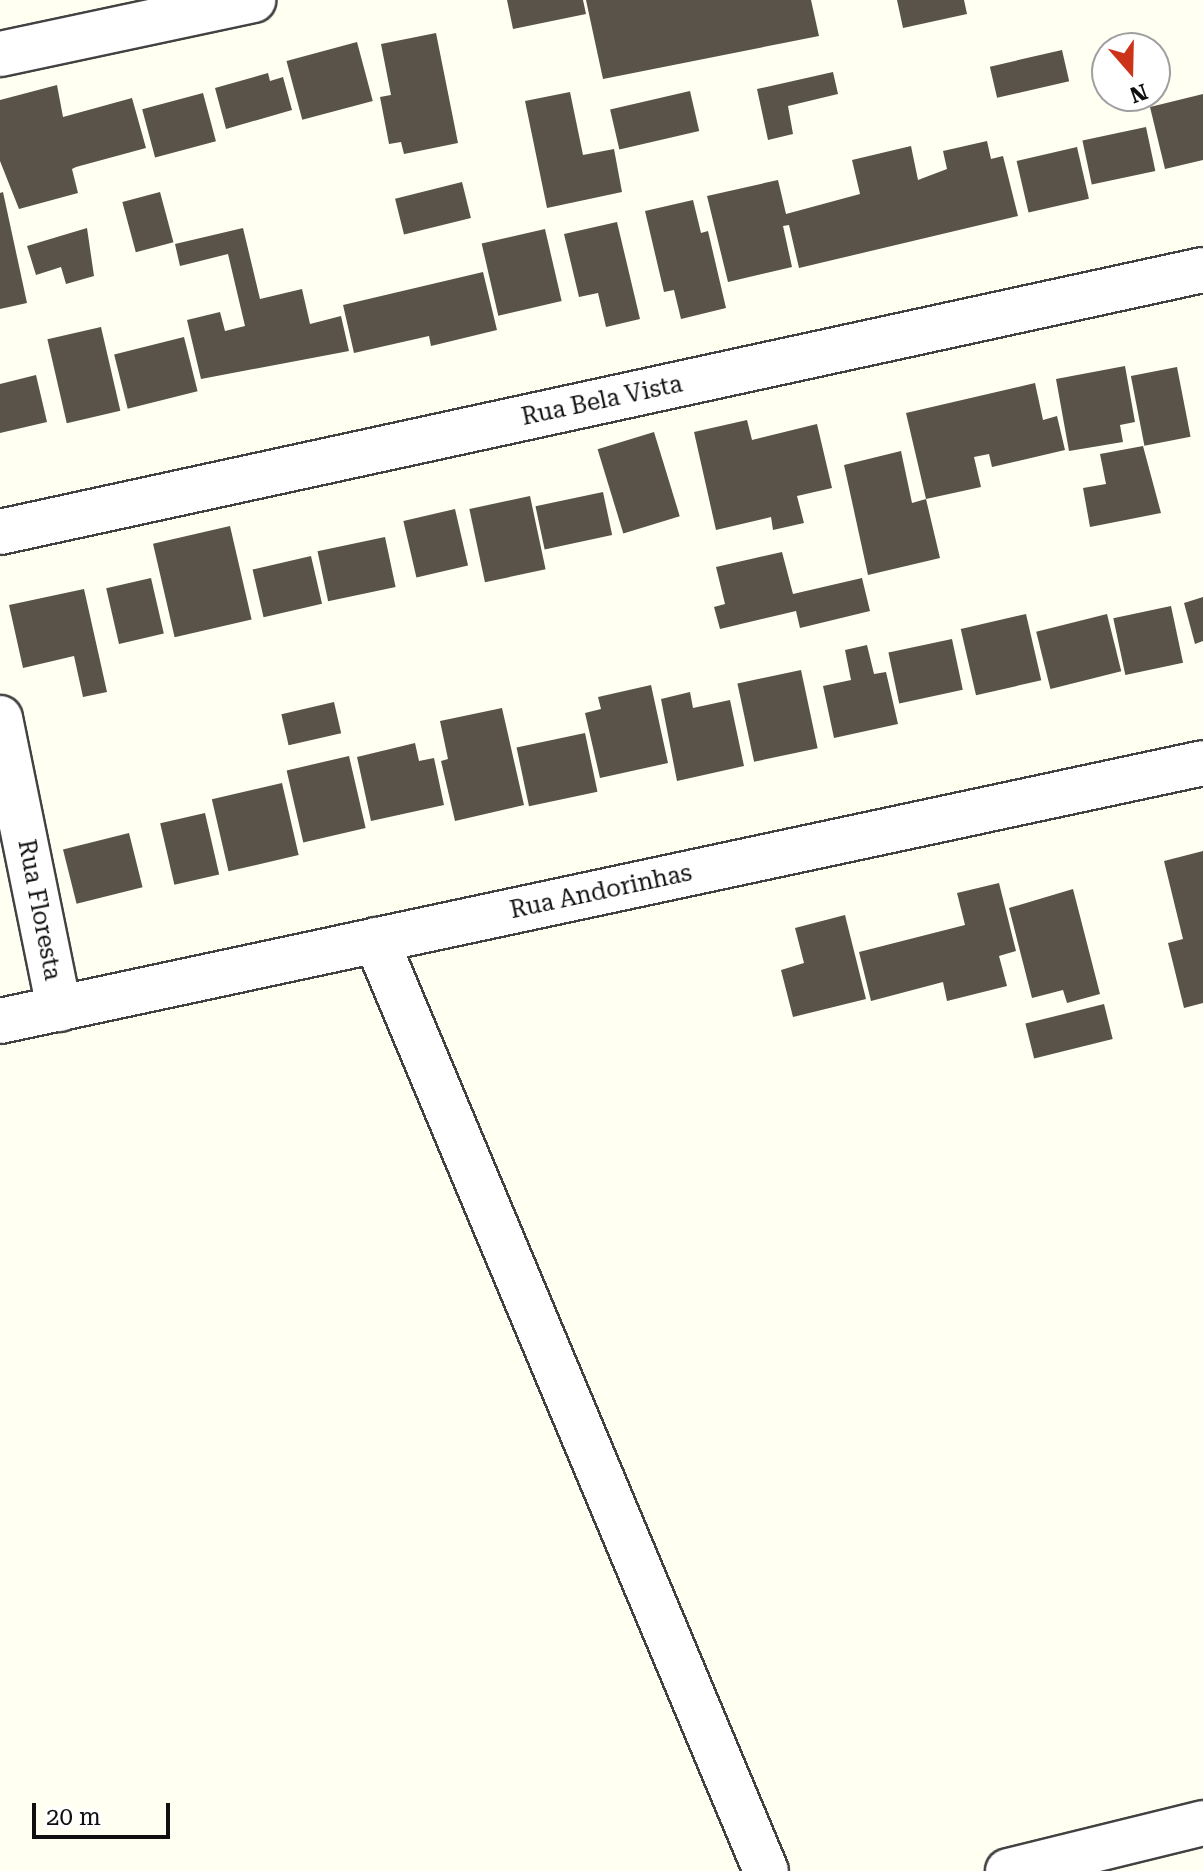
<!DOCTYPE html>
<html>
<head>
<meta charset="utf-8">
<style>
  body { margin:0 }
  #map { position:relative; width:1203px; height:1871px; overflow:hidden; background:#fffff2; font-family:"Roboto Serif",serif }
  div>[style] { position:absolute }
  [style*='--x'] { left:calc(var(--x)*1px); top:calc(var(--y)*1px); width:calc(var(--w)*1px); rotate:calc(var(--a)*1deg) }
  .building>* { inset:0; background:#59534a; transform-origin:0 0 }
  .roads { filter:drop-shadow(2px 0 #424242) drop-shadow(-2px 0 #424242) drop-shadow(0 2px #424242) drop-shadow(0 -2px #424242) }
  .street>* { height:44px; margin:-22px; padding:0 22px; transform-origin:22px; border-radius:22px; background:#fff }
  span { translate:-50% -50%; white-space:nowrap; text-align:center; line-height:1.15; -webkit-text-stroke:8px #fff; paint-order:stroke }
  .street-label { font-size:24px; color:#0f0f0f }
  .north { position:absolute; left:1091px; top:32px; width:80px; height:80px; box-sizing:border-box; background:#fff; border:2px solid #9f9f9f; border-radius:50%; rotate:160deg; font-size:22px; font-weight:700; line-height:32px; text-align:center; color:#0f0f0f }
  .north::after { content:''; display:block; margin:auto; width:28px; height:36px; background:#cd3319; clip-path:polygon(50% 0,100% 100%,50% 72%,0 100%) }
  .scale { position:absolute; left:32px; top:1803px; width:138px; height:36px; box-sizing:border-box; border:4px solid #0f0f0f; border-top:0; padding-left:10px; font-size:24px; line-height:28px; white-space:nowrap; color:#0f0f0f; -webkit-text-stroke:6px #fff; paint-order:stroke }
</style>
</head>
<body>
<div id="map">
  <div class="building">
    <i style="clip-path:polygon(507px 0,583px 0,586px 14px,513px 29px)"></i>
    <i style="clip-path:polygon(586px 0,811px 0,819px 36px,603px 79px)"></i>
    <i style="clip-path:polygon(897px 0,964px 0,967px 14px,903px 28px)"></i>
    <i style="clip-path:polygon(436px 33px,458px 143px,404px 154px,401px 142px,389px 144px,380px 97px,391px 95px,381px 44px)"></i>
    <i style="left:357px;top:42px;width:61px;height:73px;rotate:75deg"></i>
    <i style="left:1062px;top:50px;width:32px;height:74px;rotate:77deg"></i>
    <i style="clip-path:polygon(833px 72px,838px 94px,788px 106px,793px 134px,768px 140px,757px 89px)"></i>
    <i style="clip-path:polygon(268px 73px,270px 81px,283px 77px,292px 110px,226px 129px,215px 88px)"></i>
    <i style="clip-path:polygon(57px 85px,63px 117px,132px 98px,146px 148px,76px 167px,72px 169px,78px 193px,19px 209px,0 161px,0 100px)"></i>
    <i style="left:690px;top:91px;width:41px;height:82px;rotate:77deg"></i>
    <i style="clip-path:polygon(570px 92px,583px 155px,614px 149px,622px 192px,547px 208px,525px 101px)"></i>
    <i style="left:203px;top:93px;width:50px;height:63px;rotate:75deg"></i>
    <i style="clip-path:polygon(1203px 94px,1203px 160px,1165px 169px,1150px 107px)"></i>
    <i style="left:1146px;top:127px;width:45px;height:65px;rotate:78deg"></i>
    <i style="clip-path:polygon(987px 141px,991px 159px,1003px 156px,1018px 216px,799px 268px,789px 225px,783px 226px,792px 267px,728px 282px,707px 196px,778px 180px,786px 214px,860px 194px,852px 160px,911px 146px,918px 180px,947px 169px,943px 151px)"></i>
    <i style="left:1077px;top:147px;width:53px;height:62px;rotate:77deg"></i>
    <i style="left:462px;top:182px;width:37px;height:69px;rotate:76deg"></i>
    <i style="clip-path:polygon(3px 192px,27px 303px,0 309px,0 193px)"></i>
    <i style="left:160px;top:192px;width:52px;height:39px;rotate:75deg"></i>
    <i style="clip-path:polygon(693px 200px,701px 233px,708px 231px,726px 308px,681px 319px,674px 290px,664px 292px,645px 211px)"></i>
    <i style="clip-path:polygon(617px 222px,640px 319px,606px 327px,598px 293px,579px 297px,564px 234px)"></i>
    <i style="clip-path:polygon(87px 228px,94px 276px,66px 284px,61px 267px,36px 275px,27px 246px)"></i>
    <i style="clip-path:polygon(243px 228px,260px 299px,302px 289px,310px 324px,341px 316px,349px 351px,201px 379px,187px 320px,220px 312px,225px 331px,245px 326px,228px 254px,180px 266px,175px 244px)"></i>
    <i style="left:545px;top:229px;width:74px;height:65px;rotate:77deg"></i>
    <i style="clip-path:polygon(483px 272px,497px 330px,431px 346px,429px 336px,354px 353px,343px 305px)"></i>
    <i style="left:101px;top:327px;width:86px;height:55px;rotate:77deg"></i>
    <i style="left:184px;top:337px;width:56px;height:72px;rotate:76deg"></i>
    <i style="clip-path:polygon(1125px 366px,1135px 422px,1120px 425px,1123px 442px,1069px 451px,1056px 379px)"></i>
    <i style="left:1177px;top:367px;width:71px;height:47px;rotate:79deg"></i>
    <i style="clip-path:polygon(36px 375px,47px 422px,0 433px,0 384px)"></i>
    <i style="clip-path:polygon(1035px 383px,1043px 420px,1057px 416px,1065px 450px,992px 467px,989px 454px,974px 457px,981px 487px,926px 499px,906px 413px)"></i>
    <i style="clip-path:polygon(747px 420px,752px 440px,817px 424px,832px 488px,797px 496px,804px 523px,773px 530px,771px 517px,716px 530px,694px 432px)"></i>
    <i style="left:654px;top:432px;width:88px;height:59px;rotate:73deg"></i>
    <i style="clip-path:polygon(1143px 446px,1161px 513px,1090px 527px,1083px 488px,1106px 484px,1100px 454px)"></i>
    <i style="clip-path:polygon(901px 451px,912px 503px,926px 499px,940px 558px,868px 575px,844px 465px)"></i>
    <i style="left:603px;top:492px;width:44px;height:69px;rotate:78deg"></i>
    <i style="left:530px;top:496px;width:75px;height:62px;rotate:78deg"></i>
    <i style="left:455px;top:509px;width:58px;height:53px;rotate:77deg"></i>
    <i style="left:230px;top:526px;width:96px;height:79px;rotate:77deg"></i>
    <i style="left:385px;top:537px;width:51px;height:69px;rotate:78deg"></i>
    <i style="clip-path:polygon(782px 552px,793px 594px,862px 578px,870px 611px,800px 628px,796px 611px,720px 629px,714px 607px,725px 604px,716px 567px)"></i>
    <i style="left:311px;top:556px;width:49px;height:60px;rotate:77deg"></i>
    <i style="left:151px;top:578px;width:57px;height:46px;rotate:77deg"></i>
    <i style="clip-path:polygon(84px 589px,107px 692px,83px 697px,74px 656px,23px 668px,9px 605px)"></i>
    <i style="clip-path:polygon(1203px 597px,1203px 641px,1195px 644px,1184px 603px)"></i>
    <i style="left:1171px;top:606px;width:58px;height:59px;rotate:78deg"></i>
    <i style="left:1026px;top:614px;width:68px;height:67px;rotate:77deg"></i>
    <i style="left:1107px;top:614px;width:59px;height:73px;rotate:76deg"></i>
    <i style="left:952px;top:639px;width:52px;height:65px;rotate:78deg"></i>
    <i style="clip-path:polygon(867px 645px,874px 674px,886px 672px,898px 724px,834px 738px,823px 686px,851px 680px,845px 650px)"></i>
    <i style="left:801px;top:670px;width:80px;height:65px;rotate:78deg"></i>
    <i style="clip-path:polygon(651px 685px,668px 763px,600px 778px,585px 713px,601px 709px,598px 697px)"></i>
    <i style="clip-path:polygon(690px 692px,693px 708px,730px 700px,744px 766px,677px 781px,661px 699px)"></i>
    <i style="left:334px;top:702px;width:32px;height:54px;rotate:77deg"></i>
    <i style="clip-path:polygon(502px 708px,524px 805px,455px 821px,441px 761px,448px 759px,440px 721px)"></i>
    <i style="left:585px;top:733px;width:60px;height:70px;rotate:78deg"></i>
    <i style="clip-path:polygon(415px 743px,419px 761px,434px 758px,444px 805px,371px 821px,357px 757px)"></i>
    <i style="left:349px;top:756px;width:74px;height:64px;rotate:77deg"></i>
    <i style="left:282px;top:783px;width:74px;height:72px;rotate:77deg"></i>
    <i style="left:205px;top:813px;width:63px;height:46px;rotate:77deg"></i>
    <i style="left:129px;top:833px;width:56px;height:68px;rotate:76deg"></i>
    <i style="clip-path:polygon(1203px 851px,1203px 1003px,1184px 1008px,1168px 943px,1183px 939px,1164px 861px)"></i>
    <i style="clip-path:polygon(999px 883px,1016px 951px,999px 956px,1007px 986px,947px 1001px,943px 982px,871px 1001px,859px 952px,965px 925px,957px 893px)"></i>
    <i style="clip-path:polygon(1073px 889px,1100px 994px,1067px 1003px,1063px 990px,1032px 998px,1009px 908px)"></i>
    <i style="clip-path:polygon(845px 915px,866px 999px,793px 1017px,781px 970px,804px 963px,795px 928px)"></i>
    <i style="left:1104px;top:1004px;width:36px;height:81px;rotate:76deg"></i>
  </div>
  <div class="roads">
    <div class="street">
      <i style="--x:0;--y:54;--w:259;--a:-12"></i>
      <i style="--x:0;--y:532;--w:1231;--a:-12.29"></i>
      <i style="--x:0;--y:718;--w:297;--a:78.5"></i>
      <i style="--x:376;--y:940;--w:1009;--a:67.27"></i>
      <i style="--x:0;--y:1021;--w:1230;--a:-12.1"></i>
      <i style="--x:1008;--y:1871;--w:201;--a:-13.8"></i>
    </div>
  </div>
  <div class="street-label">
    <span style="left:602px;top:401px;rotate:-12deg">Rua Bela Vista</span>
    <span style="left:601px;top:892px;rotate:-12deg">Rua Andorinhas</span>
    <span style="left:39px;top:910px;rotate:79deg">Rua Floresta</span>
  </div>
  <div class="north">N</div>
  <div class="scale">20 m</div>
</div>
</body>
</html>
